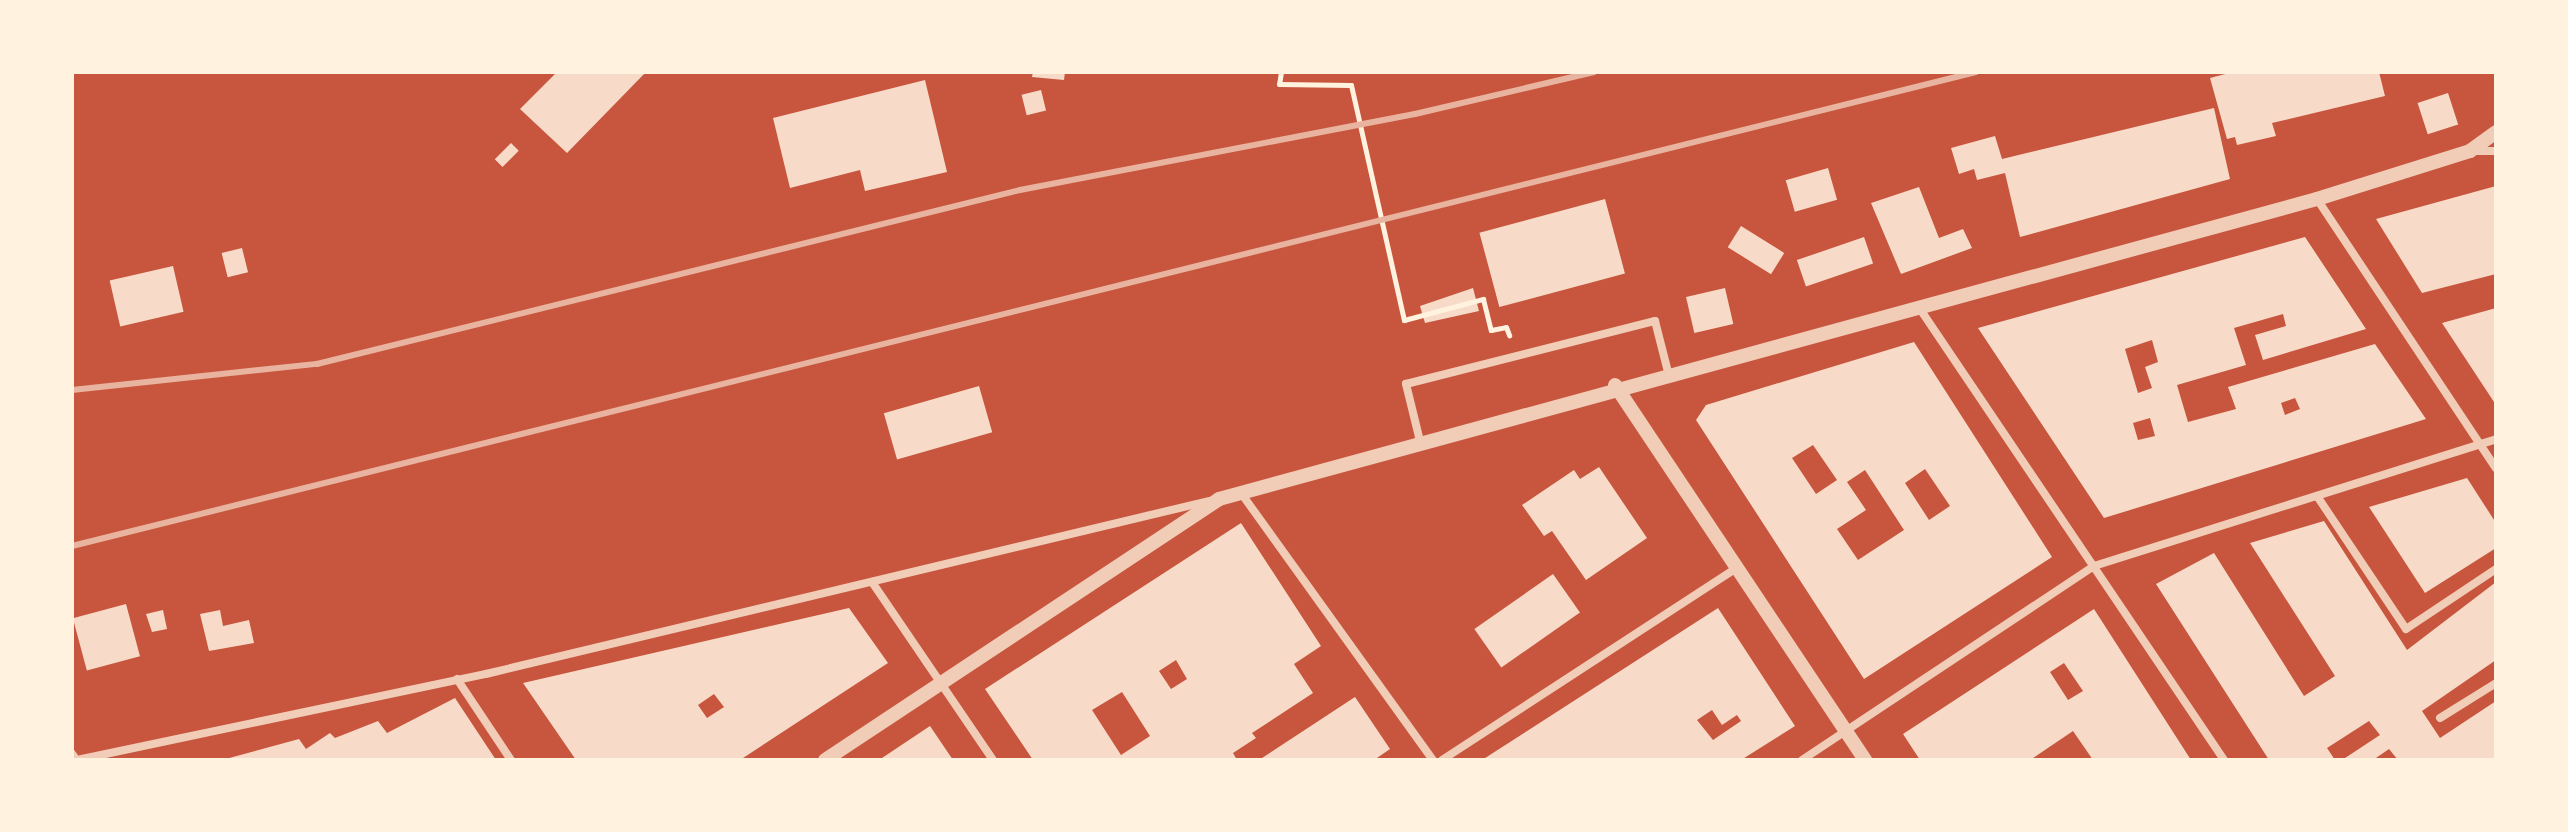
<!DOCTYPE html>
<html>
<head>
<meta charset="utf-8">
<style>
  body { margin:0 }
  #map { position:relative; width:2568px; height:832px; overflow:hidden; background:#c8553d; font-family:Rubik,sans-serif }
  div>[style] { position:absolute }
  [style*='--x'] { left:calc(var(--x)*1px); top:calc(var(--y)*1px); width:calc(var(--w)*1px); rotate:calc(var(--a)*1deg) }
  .building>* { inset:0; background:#f7dbc8; transform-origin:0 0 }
  .path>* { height:5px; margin:-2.5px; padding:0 2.5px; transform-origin:2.5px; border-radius:2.5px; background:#fff3e0 }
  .service>* { height:6px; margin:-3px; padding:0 3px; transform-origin:3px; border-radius:3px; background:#f1ccb7 }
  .minor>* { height:8px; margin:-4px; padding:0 4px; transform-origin:4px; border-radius:4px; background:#f1ccb7 }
  .tertiary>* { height:14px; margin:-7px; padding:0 7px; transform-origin:7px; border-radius:7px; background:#f1ccb7 }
  .rail>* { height:6px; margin:-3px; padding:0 3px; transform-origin:3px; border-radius:3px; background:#e9b49f }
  span { translate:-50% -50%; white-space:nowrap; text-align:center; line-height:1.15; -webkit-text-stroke:8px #fff3e0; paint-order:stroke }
  .frame { position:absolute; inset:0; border:74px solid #fff3e0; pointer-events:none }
</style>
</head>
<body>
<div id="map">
  <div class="building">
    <i style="clip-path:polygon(557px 72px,646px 72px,567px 153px,520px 109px)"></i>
    <i style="clip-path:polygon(1033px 72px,1065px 72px,1064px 80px,1032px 77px)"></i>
    <i style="clip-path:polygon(2233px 72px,2379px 72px,2385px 96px,2272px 123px,2276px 136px,2237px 145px,2235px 137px,2227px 139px,2210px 78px)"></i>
    <i style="clip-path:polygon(925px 80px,947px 172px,865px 191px,860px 170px,790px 188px,773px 118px)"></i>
    <i style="left:1041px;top:90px;width:21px;height:20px;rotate:76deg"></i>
    <i style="left:2448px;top:93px;width:33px;height:32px;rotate:72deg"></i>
    <i style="clip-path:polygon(2214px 108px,2230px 179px,2020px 237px,2005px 173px,1977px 180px,1974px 169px,1959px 174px,1951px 148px,1995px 136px,2002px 159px)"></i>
    <i style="left:511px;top:143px;width:11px;height:23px;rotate:45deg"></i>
    <i style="left:1828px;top:168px;width:33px;height:44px;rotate:74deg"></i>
    <i style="clip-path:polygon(2496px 186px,2496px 274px,2422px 293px,2376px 219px)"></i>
    <i style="clip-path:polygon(1919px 187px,1939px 238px,1963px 229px,1972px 248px,1901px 274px,1871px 203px)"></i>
    <i style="left:1605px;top:199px;width:77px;height:130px;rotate:75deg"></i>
    <i style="left:1741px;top:226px;width:51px;height:25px;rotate:32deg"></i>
    <i style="left:1864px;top:237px;width:28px;height:71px;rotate:71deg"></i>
    <i style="clip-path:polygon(evenodd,2305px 237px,2366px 329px,2263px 360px,2255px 335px,2286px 326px,2283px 314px,2234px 328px,2246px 365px,2177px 385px,2188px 422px,2236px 409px,2228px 387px,2375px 344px,2426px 419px,2104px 518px,1978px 328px,2305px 237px,2152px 340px,2158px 362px,2145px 367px,2152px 388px,2138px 393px,2125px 349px,2152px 340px,2305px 237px,2295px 398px,2300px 409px,2285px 415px,2281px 403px,2295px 398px,2305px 237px,2150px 418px,2155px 436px,2138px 440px,2133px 423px,2150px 418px)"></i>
    <i style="left:242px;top:248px;width:25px;height:21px;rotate:76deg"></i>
    <i style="left:173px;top:266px;width:47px;height:65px;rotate:77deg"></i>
    <i style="clip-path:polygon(1473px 288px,1479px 311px,1425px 323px,1420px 306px)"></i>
    <i style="left:1725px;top:288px;width:37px;height:40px;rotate:77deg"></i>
    <i style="clip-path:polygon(2496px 308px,2496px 401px,2494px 402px,2442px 323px)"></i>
    <i style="clip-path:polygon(evenodd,1914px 342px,2052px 557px,1864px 679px,1696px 420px,1706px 405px,1914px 342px,1813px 445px,1837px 480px,1816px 494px,1792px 458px,1813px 445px,1914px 342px,1925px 469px,1950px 506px,1929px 520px,1905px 483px,1925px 469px,1914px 342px,1865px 470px,1904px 530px,1858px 560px,1837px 529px,1866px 510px,1847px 482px,1865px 470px)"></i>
    <i style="left:979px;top:386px;width:48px;height:99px;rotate:74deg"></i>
    <i style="clip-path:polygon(1599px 467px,1647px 538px,1586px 580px,1552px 531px,1544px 536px,1522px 505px,1574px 470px,1580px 479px)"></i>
    <i style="clip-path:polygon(2467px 478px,2496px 523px,2496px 548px,2425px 593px,2369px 507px)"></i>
    <i style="clip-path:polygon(2324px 521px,2407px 650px,2496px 582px,2496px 660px,2422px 711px,2440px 738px,2496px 701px,2496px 760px,2398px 760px,2389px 749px,2373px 760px,2342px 760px,2380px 735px,2369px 721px,2327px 748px,2335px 760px,2269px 760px,2156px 584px,2214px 553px,2304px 696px,2335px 676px,2250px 543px)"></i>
    <i style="clip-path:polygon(evenodd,1241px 523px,1321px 646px,1294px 664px,1313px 693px,1252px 733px,1256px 738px,1233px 753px,1237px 760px,1033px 760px,985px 689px,1241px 523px,1176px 660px,1187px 679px,1171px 689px,1159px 671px,1176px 660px,1241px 523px,1122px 692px,1150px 736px,1121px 755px,1092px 710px,1122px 692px)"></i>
    <i style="left:1553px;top:574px;width:47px;height:96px;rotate:55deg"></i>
    <i style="left:126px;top:604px;width:54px;height:55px;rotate:75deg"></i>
    <i style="clip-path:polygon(evenodd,849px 608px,888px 663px,740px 760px,576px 760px,523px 683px,849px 608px,714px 694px,724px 707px,707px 718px,698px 705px,714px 694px)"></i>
    <i style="clip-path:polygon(evenodd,1718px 608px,1795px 726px,1741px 760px,1482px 760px,1718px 608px,1712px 710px,1722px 725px,1737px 715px,1741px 721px,1713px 740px,1697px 720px,1712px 710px)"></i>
    <i style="clip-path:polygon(evenodd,2094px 609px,2191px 760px,2093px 760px,2073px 731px,2030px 760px,1920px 760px,1903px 734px,2094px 609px,2064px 663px,2083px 691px,2068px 700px,2050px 672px,2064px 663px)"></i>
    <i style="clip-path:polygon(163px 610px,167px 629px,152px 632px,146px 614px)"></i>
    <i style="clip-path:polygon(220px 610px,223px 626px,249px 620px,254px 643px,209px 651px,200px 614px)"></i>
    <i style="clip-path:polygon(1355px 697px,1390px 749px,1374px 760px,1259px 760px)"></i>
    <i style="clip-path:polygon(455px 698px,496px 760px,222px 760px,299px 739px,306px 749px,330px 733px,335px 738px,378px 721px,387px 733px)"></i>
    <i style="clip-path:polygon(930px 726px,953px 760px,879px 760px)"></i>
  </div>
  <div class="path">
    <i style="--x:1281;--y:72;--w:12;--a:99"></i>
    <i style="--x:1279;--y:84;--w:72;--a:0.8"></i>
    <i style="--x:1351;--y:85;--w:241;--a:77.3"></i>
    <i style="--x:1404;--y:320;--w:82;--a:-14.9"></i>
    <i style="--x:1483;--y:299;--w:32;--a:76"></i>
    <i style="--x:1491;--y:330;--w:15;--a:-11"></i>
    <i style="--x:1506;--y:327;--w:9;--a:69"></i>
  </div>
  <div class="service">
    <i style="--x:72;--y:752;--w:5;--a:53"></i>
  </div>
  <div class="minor">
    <i style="--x:2473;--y:151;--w:23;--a:0"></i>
    <i style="--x:2317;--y:199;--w:323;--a:56.4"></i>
    <i style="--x:1918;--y:306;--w:547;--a:56.02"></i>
    <i style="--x:1420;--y:441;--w:59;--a:-103.8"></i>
    <i style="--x:1406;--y:384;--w:257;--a:-14.2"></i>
    <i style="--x:1655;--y:321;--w:53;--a:75.7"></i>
    <i style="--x:1241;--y:493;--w:329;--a:54.3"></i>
    <i style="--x:2317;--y:496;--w:160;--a:56.2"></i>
    <i style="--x:2406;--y:629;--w:108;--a:-33.7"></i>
    <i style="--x:872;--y:582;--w:215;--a:55.8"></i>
    <i style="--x:457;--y:679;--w:97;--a:56.3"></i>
    <i style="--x:2440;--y:718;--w:66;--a:-32"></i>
    <i style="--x:77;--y:760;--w:418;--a:-11.9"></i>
    <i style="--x:486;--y:674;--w:743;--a:-13.46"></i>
    <i style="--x:1442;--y:760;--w:350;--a:-33.1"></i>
    <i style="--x:1802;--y:760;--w:351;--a:-33.6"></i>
    <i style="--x:2094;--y:566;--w:422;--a:-17.5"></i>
  </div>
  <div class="tertiary">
    <i style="--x:1615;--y:385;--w:451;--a:56.3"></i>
    <i style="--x:825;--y:760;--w:473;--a:-33.5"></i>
    <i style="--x:1219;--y:499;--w:1138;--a:-15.28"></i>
    <i style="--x:2317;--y:199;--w:160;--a:-17.4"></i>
    <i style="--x:2470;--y:151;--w:32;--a:-36"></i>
  </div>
  <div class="rail">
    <i style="--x:72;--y:390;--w:246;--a:-6.1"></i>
    <i style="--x:317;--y:364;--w:724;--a:-13.9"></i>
    <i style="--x:1020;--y:190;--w:402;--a:-10.9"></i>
    <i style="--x:1415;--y:114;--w:184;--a:-13.2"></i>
    <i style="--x:72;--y:546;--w:1962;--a:-13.98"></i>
  </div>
  <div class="frame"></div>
</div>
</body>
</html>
